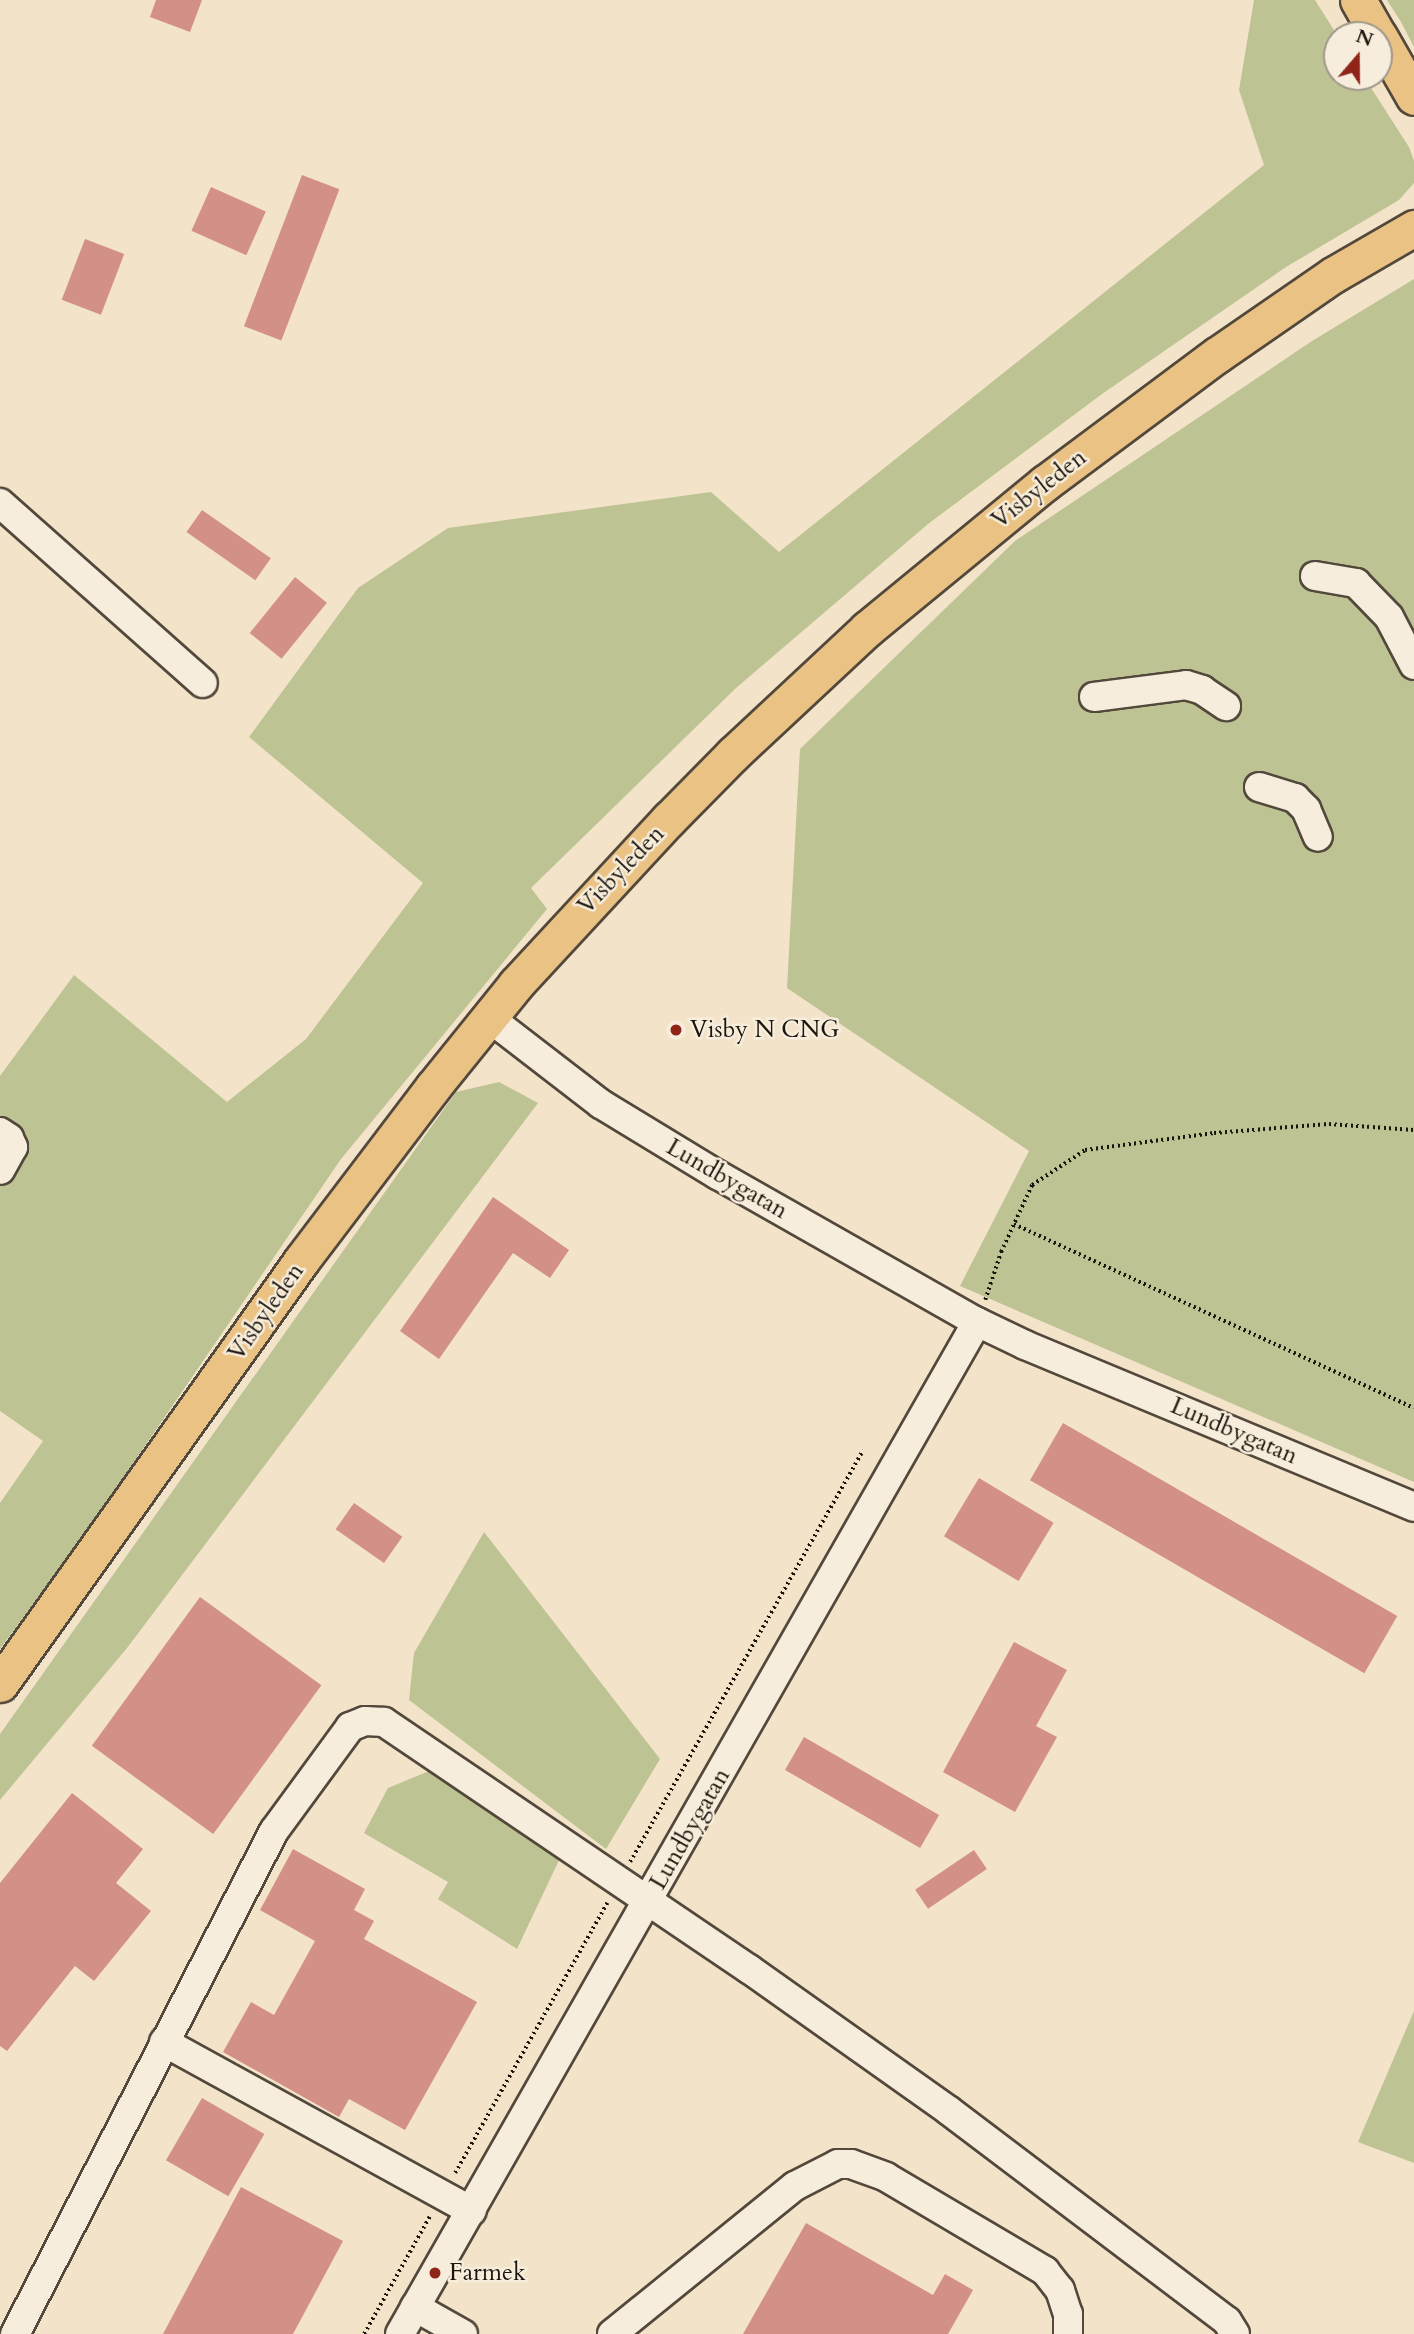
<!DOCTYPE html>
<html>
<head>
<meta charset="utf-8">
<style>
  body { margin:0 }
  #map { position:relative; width:1414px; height:2334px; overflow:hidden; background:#f3e3c9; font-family:Cardo,serif }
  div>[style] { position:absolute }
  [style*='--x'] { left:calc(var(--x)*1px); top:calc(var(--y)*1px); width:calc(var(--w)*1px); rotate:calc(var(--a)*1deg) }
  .green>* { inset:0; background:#bec394 }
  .building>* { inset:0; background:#d39087; transform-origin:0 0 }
  .path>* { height:3.5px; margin-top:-1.75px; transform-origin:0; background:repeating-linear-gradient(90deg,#1c150c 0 2px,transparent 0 5.5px) }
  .roads { filter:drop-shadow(2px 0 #52483b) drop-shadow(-2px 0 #52483b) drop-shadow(0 2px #52483b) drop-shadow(0 -2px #52483b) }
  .minor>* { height:28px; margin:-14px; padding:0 14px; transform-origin:14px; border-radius:14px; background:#f7eddc }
  .major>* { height:35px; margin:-17.5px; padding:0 17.5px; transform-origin:17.5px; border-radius:17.5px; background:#eac284 }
  .dots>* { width:19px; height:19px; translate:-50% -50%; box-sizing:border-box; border:4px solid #f7eddc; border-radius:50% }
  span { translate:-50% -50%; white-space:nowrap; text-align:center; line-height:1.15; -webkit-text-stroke:5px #f7eddc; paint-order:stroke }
  .street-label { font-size:24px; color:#1c150c }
  .poi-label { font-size:24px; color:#1c150c }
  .left { translate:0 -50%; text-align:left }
  .north { position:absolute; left:1323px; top:21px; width:70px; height:70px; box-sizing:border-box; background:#f7eddc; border:2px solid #9f9789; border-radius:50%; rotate:20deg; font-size:19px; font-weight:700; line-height:28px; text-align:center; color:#1c150c }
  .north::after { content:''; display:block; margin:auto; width:24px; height:32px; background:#8f2418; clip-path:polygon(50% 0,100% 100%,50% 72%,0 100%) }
</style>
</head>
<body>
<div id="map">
  <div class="green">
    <i style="clip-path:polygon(1254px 0,1315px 0,1337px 35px,1337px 77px,1364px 77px,1409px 147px,1414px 161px,1414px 183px,1399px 200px,1286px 267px,1102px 394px,928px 524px,736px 688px,531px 888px,547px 909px,341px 1159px,91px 1525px,0 1649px,0 1503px,43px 1441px,0 1411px,0 1076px,74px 975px,227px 1102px,306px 1039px,423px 883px,249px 737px,358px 588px,448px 528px,711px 492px,779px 552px,1264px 165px,1239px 90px)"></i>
    <i style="clip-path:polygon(1387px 0,1414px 0,1414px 47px,1401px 22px)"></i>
    <i style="clip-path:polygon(1414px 279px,1414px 1482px,960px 1286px,1029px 1151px,787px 988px,800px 749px,1015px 541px,1312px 341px)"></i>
    <i style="clip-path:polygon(499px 1082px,538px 1103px,127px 1648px,0 1800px,0 1734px,456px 1092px)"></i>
    <i style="clip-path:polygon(484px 1532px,660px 1759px,606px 1849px,409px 1700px,414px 1653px)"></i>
    <i style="clip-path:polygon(434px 1769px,561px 1856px,517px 1949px,438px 1899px,448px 1882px,364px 1833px,388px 1788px)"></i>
    <i style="clip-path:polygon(1414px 2011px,1414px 2163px,1358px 2142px)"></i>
  </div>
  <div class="building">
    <i style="clip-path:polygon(156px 0,202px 0,190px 32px,150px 17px)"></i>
    <i style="left:302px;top:175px;width:40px;height:162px;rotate:21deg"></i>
    <i style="left:211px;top:187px;width:60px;height:48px;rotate:24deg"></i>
    <i style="left:85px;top:239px;width:42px;height:65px;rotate:21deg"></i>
    <i style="left:202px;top:510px;width:84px;height:27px;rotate:35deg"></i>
    <i style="left:295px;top:577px;width:41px;height:72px;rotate:39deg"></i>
    <i style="clip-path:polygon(493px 1197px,569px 1250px,550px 1278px,513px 1253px,439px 1359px,400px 1331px)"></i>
    <i style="left:1063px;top:1423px;width:386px;height:66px;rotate:30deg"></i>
    <i style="left:979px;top:1478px;width:87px;height:68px;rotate:31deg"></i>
    <i style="left:354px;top:1503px;width:59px;height:32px;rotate:35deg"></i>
    <i style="left:200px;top:1597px;width:150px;height:184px;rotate:36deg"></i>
    <i style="clip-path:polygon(1014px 1642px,1067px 1670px,1036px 1726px,1057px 1737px,1015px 1812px,943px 1772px)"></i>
    <i style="left:804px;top:1737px;width:156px;height:38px;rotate:30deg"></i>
    <i style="clip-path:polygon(72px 1793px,143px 1849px,116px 1883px,151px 1911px,94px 1981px,75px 1966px,7px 2051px,0 2046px,0 1883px)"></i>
    <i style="clip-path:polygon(293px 1849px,365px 1889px,354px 1910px,374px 1921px,364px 1939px,477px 2002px,405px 2130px,349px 2099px,339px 2117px,223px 2052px,251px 2002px,274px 2015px,315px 1941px,260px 1910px)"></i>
    <i style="left:974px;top:1850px;width:23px;height:71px;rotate:56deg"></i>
    <i style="left:202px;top:2098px;width:72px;height:72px;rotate:30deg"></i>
    <i style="clip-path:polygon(241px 2187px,343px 2241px,293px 2334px,163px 2334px)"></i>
    <i style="clip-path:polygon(806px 2223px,933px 2295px,945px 2274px,973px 2290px,948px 2334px,743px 2334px)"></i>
  </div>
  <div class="path">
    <i style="--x:1014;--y:1224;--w:440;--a:24.7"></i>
    <i style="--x:985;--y:1300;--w:51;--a:-71.6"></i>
    <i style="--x:1001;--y:1252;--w:74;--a:-65.2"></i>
    <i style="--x:1032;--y:1185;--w:64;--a:-33.4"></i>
    <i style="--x:1085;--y:1150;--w:130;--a:-7.5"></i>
    <i style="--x:1214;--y:1133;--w:115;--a:-4.5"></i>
    <i style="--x:1329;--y:1124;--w:85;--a:4"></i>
    <i style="--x:630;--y:1862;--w:473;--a:-60.5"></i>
    <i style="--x:455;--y:2173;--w:310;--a:-60.6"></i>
    <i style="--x:364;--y:2334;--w:135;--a:-60.8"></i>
  </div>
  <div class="roads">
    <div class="minor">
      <i style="--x:0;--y:503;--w:271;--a:41.6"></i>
      <i style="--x:1315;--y:576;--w:42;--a:9.7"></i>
      <i style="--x:1356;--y:583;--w:47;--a:45.9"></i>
      <i style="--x:1389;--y:617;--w:54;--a:62.5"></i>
      <i style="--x:1094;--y:697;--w:93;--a:-7.4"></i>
      <i style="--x:1186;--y:685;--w:17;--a:17"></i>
      <i style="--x:1202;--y:690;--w:29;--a:34"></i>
      <i style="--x:1259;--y:787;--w:38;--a:17"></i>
      <i style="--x:1295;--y:798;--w:16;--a:45"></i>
      <i style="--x:1306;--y:809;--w:30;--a:67"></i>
      <i style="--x:488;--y:1017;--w:143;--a:37.6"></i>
      <i style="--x:601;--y:1104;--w:137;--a:31.3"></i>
      <i style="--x:718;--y:1175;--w:298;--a:29.6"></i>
      <i style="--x:977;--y:1322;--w:53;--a:25.6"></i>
      <i style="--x:1025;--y:1345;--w:421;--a:22.6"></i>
      <i style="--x:0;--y:1132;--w:11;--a:34"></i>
      <i style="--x:9;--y:1138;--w:10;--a:66"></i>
      <i style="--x:13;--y:1147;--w:26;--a:119"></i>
      <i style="--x:164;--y:2042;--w:351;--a:28.8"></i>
      <i style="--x:415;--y:2307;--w:55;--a:29.4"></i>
      <i style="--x:15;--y:2334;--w:566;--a:-62.76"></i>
      <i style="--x:274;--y:1831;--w:129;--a:-53.8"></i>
      <i style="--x:350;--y:1727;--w:16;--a:-22"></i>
      <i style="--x:365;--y:1721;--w:19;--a:3"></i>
      <i style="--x:384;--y:1722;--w:441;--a:34.1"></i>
      <i style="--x:749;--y:1969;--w:244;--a:35.3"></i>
      <i style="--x:948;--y:2110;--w:350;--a:37.1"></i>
      <i style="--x:1227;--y:2321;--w:15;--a:58"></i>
      <i style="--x:400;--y:2334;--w:1165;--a:-60.31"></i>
      <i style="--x:612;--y:2334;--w:235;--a:-39"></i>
      <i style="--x:795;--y:2186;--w:48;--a:-27.1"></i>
      <i style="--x:838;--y:2164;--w:13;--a:0"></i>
      <i style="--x:851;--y:2164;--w:37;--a:20"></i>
      <i style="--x:886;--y:2177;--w:185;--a:30.6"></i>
      <i style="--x:1045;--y:2271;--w:24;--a:52"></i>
      <i style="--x:1060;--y:2290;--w:25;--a:72"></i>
      <i style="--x:1068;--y:2314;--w:20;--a:90"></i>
    </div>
    <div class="major">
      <i style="--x:1358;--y:0;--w:40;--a:60.3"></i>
      <i style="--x:1379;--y:36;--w:70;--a:60.2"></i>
      <i style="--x:0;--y:1684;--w:519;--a:-54.56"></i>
      <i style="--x:301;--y:1261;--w:218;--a:-52.8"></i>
      <i style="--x:433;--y:1087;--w:132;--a:-51.1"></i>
      <i style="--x:516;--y:984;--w:225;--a:-47.2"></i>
      <i style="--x:669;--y:819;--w:91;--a:-45.4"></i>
      <i style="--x:733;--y:754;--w:183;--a:-43"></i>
      <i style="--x:867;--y:629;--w:230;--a:-39.4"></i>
      <i style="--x:1045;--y:483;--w:214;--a:-36.7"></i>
      <i style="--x:1217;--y:355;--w:141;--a:-34.6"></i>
      <i style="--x:1333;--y:275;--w:94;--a:-30.1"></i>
    </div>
  </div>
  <div class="dots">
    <i style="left:676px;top:1030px;background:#8f2418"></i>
    <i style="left:435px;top:2273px;background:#8f2418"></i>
  </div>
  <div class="street-label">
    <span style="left:1039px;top:489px;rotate:-38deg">Visbyleden</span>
    <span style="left:621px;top:870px;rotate:-46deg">Visbyleden</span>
    <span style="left:727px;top:1179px;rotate:30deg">Lundbygatan</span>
    <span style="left:266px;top:1312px;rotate:-55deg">Visbyleden</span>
    <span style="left:1234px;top:1431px;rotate:23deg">Lundbygatan</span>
    <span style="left:690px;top:1829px;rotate:-60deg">Lundbygatan</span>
  </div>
  <div class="poi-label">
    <span class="left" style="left:690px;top:1030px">Visby N CNG</span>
    <span class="left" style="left:449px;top:2273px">Farmek</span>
  </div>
  <div class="north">N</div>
</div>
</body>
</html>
